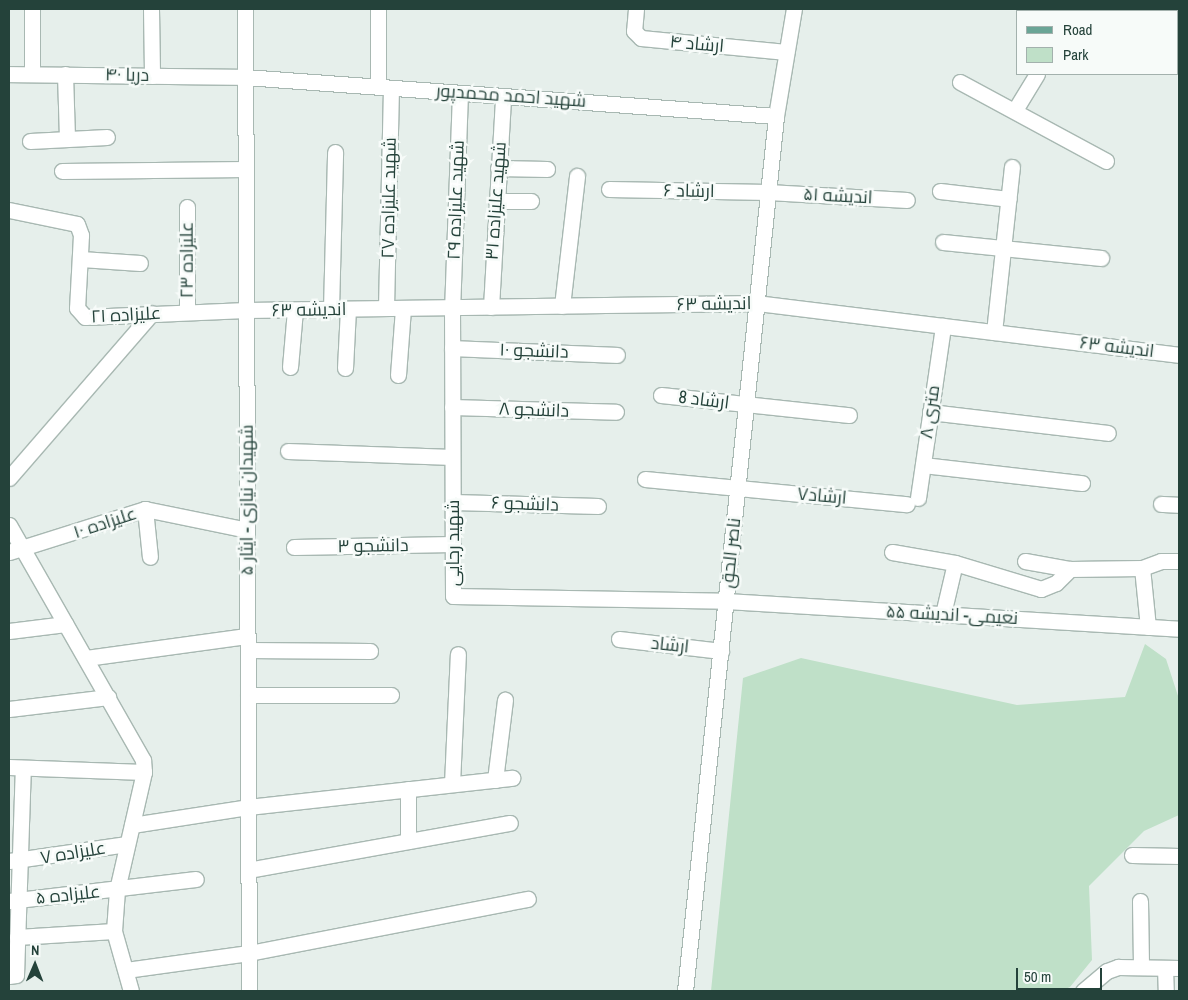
<!DOCTYPE html>
<html>
<head>
<meta charset="utf-8">
<style>
  body { margin:0 }
  #map { position:relative; width:1188px; height:1000px; overflow:hidden; background:#e6efeb; font-family:"Archivo Narrow",Cairo,sans-serif }
  div>[style] { position:absolute }
  [style*='--x'] { left:calc(var(--x)*1px); top:calc(var(--y)*1px); width:calc(var(--w)*1px); rotate:calc(var(--a)*1deg) }
  .green>* { inset:0; background:#bfe0c8 }
  .roads { filter:drop-shadow(1px 0 #a8b8b2) drop-shadow(-1px 0 #a8b8b2) drop-shadow(0 1px #a8b8b2) drop-shadow(0 -1px #a8b8b2) }
  .minor>* { height:15px; margin:-7.5px; padding:0 7.5px; transform-origin:7.5px; border-radius:7.5px; background:#fff }
  .major>* { height:15px; margin:-7.5px; padding:0 7.5px; transform-origin:7.5px; border-radius:7.5px; background:#6aa596 }
  span { translate:-50% -50%; white-space:nowrap; text-align:center; line-height:1.15; -webkit-text-stroke:5px #f7fbf9; paint-order:stroke }
  .street-label { font-size:18px; color:#24423a }
  .frame { position:absolute; inset:0; border:10px solid #24423a; pointer-events:none }
  .legend { position:absolute; left:1016px; top:10px; width:162px; height:65px; box-sizing:border-box; background:#f7fbf9; border:1px solid #a3b1ad; margin:0; padding:6px 9px; list-style:none; font-size:15px; color:#24423a }
  .legend li { display:flex; align-items:center; gap:10px; height:25px }
  .legend b { width:25px; border:1px solid #a3b1ad }
  .north { position:absolute; left:10px; top:940px; width:50px; height:50px; -webkit-text-stroke:4px #f7fbf9; paint-order:stroke; rotate:1deg; font-size:14px; font-weight:700; line-height:20px; text-align:center; color:#24423a }
  .north::after { content:''; display:block; margin:auto; width:18px; height:22px; background:#24423a; clip-path:polygon(50% 0,100% 100%,50% 72%,0 100%) }
  .scale { position:absolute; left:1016px; top:968px; width:86px; height:22px; box-sizing:border-box; border:2px solid #24423a; border-top:0; padding-left:6px; font-size:15px; line-height:18px; white-space:nowrap; color:#24423a; -webkit-text-stroke:4px #f7fbf9; paint-order:stroke }
</style>
</head>
<body>
<div id="map">
  <div class="green">
    <i style="clip-path:polygon(1145px 644px,1166px 659px,1179px 699px,1179px 815px,1144px 831px,1089px 886px,1092px 960px,1070px 987px,1061px 991px,711px 991px,743px 678px,801px 658px,1017px 705px,1125px 697px)"></i>
  </div>
  <div class="roads">
    <div class="minor">
      <i style="--x:32;--y:9;--w:65;--a:90"></i>
      <i style="--x:151;--y:9;--w:67;--a:89.1"></i>
      <i style="--x:245;--y:9;--w:982;--a:89.77"></i>
      <i style="--x:636;--y:9;--w:22;--a:95"></i>
      <i style="--x:634;--y:31;--w:10;--a:45"></i>
      <i style="--x:641;--y:38;--w:146;--a:5.5"></i>
      <i style="--x:1079;--y:9;--w:5;--a:22"></i>
      <i style="--x:1177;--y:62;--w:2;--a:27"></i>
      <i style="--x:9;--y:74;--w:236;--a:0.7"></i>
      <i style="--x:245;--y:77;--w:532;--a:4.2"></i>
      <i style="--x:65;--y:74;--w:65;--a:88.2"></i>
      <i style="--x:960;--y:82;--w:166;--a:28.4"></i>
      <i style="--x:378;--y:87;--w:78;--a:-90"></i>
      <i style="--x:460;--y:93;--w:214;--a:92.1"></i>
      <i style="--x:452;--y:307;--w:289;--a:89.8"></i>
      <i style="--x:453;--y:596;--w:273;--a:1"></i>
      <i style="--x:726;--y:601;--w:454;--a:3.5"></i>
      <i style="--x:1015;--y:110;--w:42;--a:-58.6"></i>
      <i style="--x:30;--y:141;--w:77;--a:-3"></i>
      <i style="--x:498;--y:168;--w:49;--a:1.2"></i>
      <i style="--x:62;--y:171;--w:184;--a:-0.6"></i>
      <i style="--x:609;--y:189;--w:159;--a:1.1"></i>
      <i style="--x:768;--y:192;--w:139;--a:3.3"></i>
      <i style="--x:940;--y:191;--w:69;--a:6.6"></i>
      <i style="--x:496;--y:201;--w:35;--a:0"></i>
      <i style="--x:9;--y:210;--w:69;--a:11.6"></i>
      <i style="--x:77;--y:224;--w:12;--a:70"></i>
      <i style="--x:81;--y:235;--w:73;--a:93.1"></i>
      <i style="--x:77;--y:308;--w:12;--a:48"></i>
      <i style="--x:85;--y:317;--w:161;--a:-2.5"></i>
      <i style="--x:246;--y:310;--w:511;--a:-0.78"></i>
      <i style="--x:757;--y:303;--w:425;--a:7"></i>
      <i style="--x:943;--y:242;--w:159;--a:5.8"></i>
      <i style="--x:81;--y:259;--w:59;--a:3.9"></i>
      <i style="--x:562;--y:306;--w:131;--a:-83.4"></i>
      <i style="--x:491;--y:307;--w:211;--a:-86.7"></i>
      <i style="--x:386;--y:308;--w:220;--a:-88.7"></i>
      <i style="--x:331;--y:309;--w:157;--a:-88.5"></i>
      <i style="--x:187;--y:312;--w:105;--a:-90"></i>
      <i style="--x:994;--y:332;--w:166;--a:-83.8"></i>
      <i style="--x:452;--y:348;--w:165;--a:2.4"></i>
      <i style="--x:290;--y:367;--w:57;--a:-85"></i>
      <i style="--x:345;--y:368;--w:59;--a:-87.1"></i>
      <i style="--x:398;--y:375;--w:67;--a:-85.7"></i>
      <i style="--x:661;--y:395;--w:189;--a:6.1"></i>
      <i style="--x:452;--y:407;--w:164;--a:1.7"></i>
      <i style="--x:930;--y:412;--w:179;--a:6.7"></i>
      <i style="--x:288;--y:451;--w:164;--a:2.1"></i>
      <i style="--x:923;--y:465;--w:160;--a:6.5"></i>
      <i style="--x:9;--y:478;--w:218;--a:-49.1"></i>
      <i style="--x:645;--y:479;--w:263;--a:5.5"></i>
      <i style="--x:918;--y:498;--w:174;--a:-81.7"></i>
      <i style="--x:453;--y:502;--w:145;--a:1.6"></i>
      <i style="--x:1161;--y:504;--w:18;--a:3"></i>
      <i style="--x:145;--y:509;--w:48;--a:84.1"></i>
      <i style="--x:9;--y:525;--w:271;--a:60.3"></i>
      <i style="--x:143;--y:760;--w:12;--a:85"></i>
      <i style="--x:144;--y:772;--w:121;--a:102.9"></i>
      <i style="--x:117;--y:890;--w:41;--a:94.2"></i>
      <i style="--x:114;--y:931;--w:62;--a:74.2"></i>
      <i style="--x:294;--y:547;--w:159;--a:-1.1"></i>
      <i style="--x:9;--y:552;--w:143;--a:-17.5"></i>
      <i style="--x:145;--y:509;--w:104;--a:11.6"></i>
      <i style="--x:892;--y:552;--w:64;--a:9.9"></i>
      <i style="--x:955;--y:563;--w:90;--a:16.8"></i>
      <i style="--x:1041;--y:589;--w:16;--a:-22"></i>
      <i style="--x:1056;--y:583;--w:20;--a:-45"></i>
      <i style="--x:1025;--y:561;--w:46;--a:10.1"></i>
      <i style="--x:1070;--y:569;--w:72;--a:-0.8"></i>
      <i style="--x:943;--y:614;--w:52;--a:-76.8"></i>
      <i style="--x:1148;--y:627;--w:59;--a:-95.8"></i>
      <i style="--x:1142;--y:568;--w:20;--a:-20"></i>
      <i style="--x:1161;--y:561;--w:18;--a:0"></i>
      <i style="--x:9;--y:631;--w:57;--a:-7"></i>
      <i style="--x:619;--y:639;--w:103;--a:6.7"></i>
      <i style="--x:248;--y:650;--w:122;--a:0.5"></i>
      <i style="--x:86;--y:658;--w:162;--a:-7.8"></i>
      <i style="--x:248;--y:695;--w:143;--a:0"></i>
      <i style="--x:9;--y:709;--w:100;--a:-6.9"></i>
      <i style="--x:9;--y:767;--w:135;--a:2.1"></i>
      <i style="--x:495;--y:780;--w:81;--a:-82.9"></i>
      <i style="--x:452;--y:784;--w:130;--a:-87.4"></i>
      <i style="--x:408;--y:789;--w:52;--a:90"></i>
      <i style="--x:132;--y:825;--w:117;--a:-8.8"></i>
      <i style="--x:248;--y:807;--w:266;--a:-6.3"></i>
      <i style="--x:1132;--y:855;--w:47;--a:1.2"></i>
      <i style="--x:9;--y:861;--w:119;--a:-8.2"></i>
      <i style="--x:248;--y:870;--w:266;--a:-10.2"></i>
      <i style="--x:9;--y:901;--w:188;--a:-6.7"></i>
      <i style="--x:1140;--y:901;--w:66;--a:89.1"></i>
      <i style="--x:17;--y:937;--w:97;--a:-3.5"></i>
      <i style="--x:1165;--y:968;--w:23;--a:88"></i>
      <i style="--x:126;--y:970;--w:124;--a:-7.9"></i>
      <i style="--x:249;--y:953;--w:284;--a:-11"></i>
      <i style="--x:9;--y:976;--w:7;--a:-8"></i>
      <i style="--x:16;--y:975;--w:207;--a:-88.1"></i>
      <i style="--x:685;--y:991;--w:880;--a:-84.06"></i>
      <i style="--x:776;--y:116;--w:109;--a:-80.5"></i>
      <i style="--x:1083;--y:991;--w:31;--a:-40"></i>
      <i style="--x:1107;--y:971;--w:12;--a:-20"></i>
      <i style="--x:1118;--y:967;--w:61;--a:0.9"></i>
    </div>
    <div class="major">
      <i style="--x:1119;--y:9;--w:4;--a:27"></i>
      <i style="--x:1168;--y:9;--w:4;--a:27"></i>
      <i style="--x:1177;--y:41;--w:2;--a:27"></i>
    </div>
  </div>
  <div class="street-label">
    <span style="left:697px;top:44px;rotate:5deg">ارشاد ۴</span>
    <span style="left:127px;top:75px;rotate:1deg">دریا ۴۰</span>
    <span style="left:511px;top:96px;rotate:4deg">شهید احمد محمدپور</span>
    <span style="left:689px;top:191px;rotate:1deg">ارشاد ۶</span>
    <span style="left:838px;top:196px;rotate:3deg">اندیشه ۵۱</span>
    <span style="left:389px;top:198px;rotate:-89deg">شهید علیزاده ۲۷</span>
    <span style="left:456px;top:200px;rotate:-88deg">شهید علیزاده ۲۹</span>
    <span style="left:496px;top:201px;rotate:-86deg">شهید علیزاده ۳۱</span>
    <span style="left:187px;top:260px;rotate:-90deg">علیزاده ۲۳</span>
    <span style="left:714px;top:304px;rotate:-1deg">اندیشه ۶۳</span>
    <span style="left:309px;top:310px;rotate:-1deg">اندیشه ۶۳</span>
    <span style="left:126px;top:315px;rotate:-3deg">علیزاده ۲۱</span>
    <span style="left:1117px;top:347px;rotate:7deg">اندیشه ۶۳</span>
    <span style="left:534px;top:351px;rotate:2deg">دانشجو ۱۰</span>
    <span style="left:704px;top:400px;rotate:7deg">ارشاد 8</span>
    <span style="left:534px;top:410px;rotate:2deg">دانشجو ۸</span>
    <span style="left:930px;top:412px;rotate:-82deg">۸ متری</span>
    <span style="left:822px;top:496px;rotate:5deg">ارشاد۷</span>
    <span style="left:247px;top:500px;rotate:-90deg">شهیدان نیازی - ایثار ۵</span>
    <span style="left:525px;top:504px;rotate:2deg">دانشجو ۶</span>
    <span style="left:105px;top:523px;rotate:-18deg">علیزاده ۱۰</span>
    <span style="left:453px;top:543px;rotate:-90deg">شهید رجایی</span>
    <span style="left:373px;top:546px;rotate:-1deg">دانشجو ۳</span>
    <span style="left:731px;top:553px;rotate:-84deg">ناصر الحق</span>
    <span style="left:952px;top:615px;rotate:3deg">نعیمی- اندیشه ۵۵</span>
    <span style="left:670px;top:645px;rotate:6deg">ارشاد</span>
    <span style="left:73px;top:853px;rotate:-9deg">علیزاده ۷</span>
    <span style="left:68px;top:895px;rotate:-6deg">علیزاده ۵</span>
  </div>
  <div class="frame"></div>
  <ul class="legend">
  <li><b style="height:6px;background:#6aa596"></b>Road</li>
  <li><b style="height:14px;background:#bfe0c8"></b>Park</li>
  </ul>
  <div class="north">N</div>
  <div class="scale">50 m</div>
</div>
</body>
</html>
